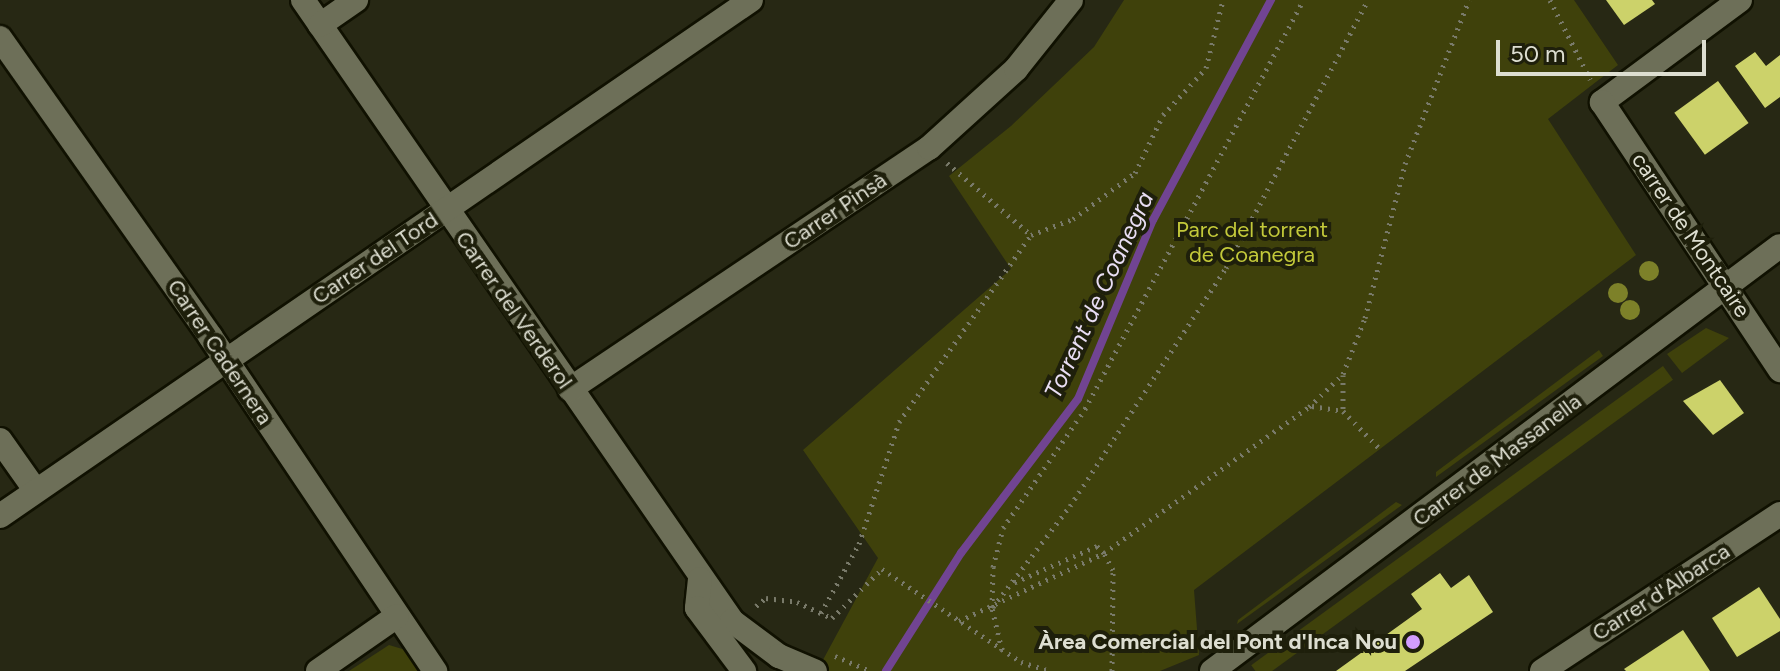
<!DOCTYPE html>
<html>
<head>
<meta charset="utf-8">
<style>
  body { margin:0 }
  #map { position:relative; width:1780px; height:671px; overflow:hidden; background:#272814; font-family:Figtree,sans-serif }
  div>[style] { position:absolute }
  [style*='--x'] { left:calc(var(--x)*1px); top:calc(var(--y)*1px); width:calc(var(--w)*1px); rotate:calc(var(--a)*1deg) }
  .green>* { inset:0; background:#3f410b; transform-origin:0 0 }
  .stream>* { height:8px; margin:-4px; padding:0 4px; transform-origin:4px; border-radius:4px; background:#714492 }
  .building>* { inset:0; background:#ccd26a; transform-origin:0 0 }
  .path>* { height:5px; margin-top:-2.5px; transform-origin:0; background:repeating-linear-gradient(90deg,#797a6a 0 2px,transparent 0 8px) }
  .roads { filter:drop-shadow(2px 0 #101101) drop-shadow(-2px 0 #101101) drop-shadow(0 2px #101101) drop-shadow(0 -2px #101101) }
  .minor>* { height:24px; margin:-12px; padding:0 12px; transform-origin:12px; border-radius:12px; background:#6d6f58 }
  .trees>* { width:20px; height:20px; margin:-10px; border-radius:50%; background:#7d8129 }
  .dots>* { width:22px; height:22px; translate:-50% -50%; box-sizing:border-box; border:4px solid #1e1f0b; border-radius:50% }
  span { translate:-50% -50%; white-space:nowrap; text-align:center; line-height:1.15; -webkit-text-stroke:8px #1e1f0b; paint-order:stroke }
  .street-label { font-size:22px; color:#ddded1 }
  .park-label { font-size:22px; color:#c3c93a }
  .poi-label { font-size:22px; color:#ddded1; font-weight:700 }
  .right { translate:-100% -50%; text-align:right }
  .water-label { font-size:24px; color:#e9def4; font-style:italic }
  .scale { position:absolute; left:1496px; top:40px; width:210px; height:36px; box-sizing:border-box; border:4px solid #ddded1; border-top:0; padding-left:10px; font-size:24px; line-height:28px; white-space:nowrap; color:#ddded1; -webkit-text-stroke:6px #1e1f0b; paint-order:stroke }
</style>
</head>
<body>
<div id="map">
  <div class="green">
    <i style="clip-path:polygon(1124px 0,1574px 0,1618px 65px,1548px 119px,1636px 255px,1194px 590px,1199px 655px,1160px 671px,817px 671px,878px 558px,803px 450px,1011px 269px,949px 176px,1011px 126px,1094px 47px)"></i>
    <i style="clip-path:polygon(1706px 328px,1729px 338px,1682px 373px,1667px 354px)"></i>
    <i style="clip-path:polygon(1599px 350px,1603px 356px,1436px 477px,1436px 472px)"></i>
    <i style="left:1663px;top:366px;width:17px;height:509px;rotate:54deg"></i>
    <i style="clip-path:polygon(1396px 502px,1402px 505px,1237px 624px,1238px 620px)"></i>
    <i style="clip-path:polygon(389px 645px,409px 651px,423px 671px,349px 671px)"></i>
  </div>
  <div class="stream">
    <i style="--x:886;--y:671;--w:140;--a:-57.6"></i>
    <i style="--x:961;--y:553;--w:193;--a:-52.8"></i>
    <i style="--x:1078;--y:399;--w:194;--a:-67.3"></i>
    <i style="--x:1153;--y:220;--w:250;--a:-61.8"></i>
  </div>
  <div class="building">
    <i style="clip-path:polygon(1606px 0,1652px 0,1655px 4px,1624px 25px)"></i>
    <i style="clip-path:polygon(1755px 52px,1766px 66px,1780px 55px,1780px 97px,1765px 108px,1735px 66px)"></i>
    <i style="left:1718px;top:81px;width:52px;height:54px;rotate:54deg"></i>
    <i style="clip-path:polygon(1720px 380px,1744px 413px,1713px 435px,1683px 401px)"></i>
    <i style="clip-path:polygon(1440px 573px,1451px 588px,1469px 575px,1493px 612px,1405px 671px,1336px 671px,1422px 609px,1411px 594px)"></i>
    <i style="clip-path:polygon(1759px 587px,1780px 619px,1780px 631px,1737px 657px,1712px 618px)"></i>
    <i style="clip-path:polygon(1683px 630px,1710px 671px,1626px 671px,1624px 669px)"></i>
  </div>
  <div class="path">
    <i style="--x:1550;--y:0;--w:89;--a:63.1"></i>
    <i style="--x:947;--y:163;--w:111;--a:40.6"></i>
    <i style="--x:1343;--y:375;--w:36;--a:90"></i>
    <i style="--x:1312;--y:406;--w:31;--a:9"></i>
    <i style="--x:1343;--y:411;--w:54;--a:45.7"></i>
    <i style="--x:756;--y:606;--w:13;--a:-39"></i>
    <i style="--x:766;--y:598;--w:31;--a:7"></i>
    <i style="--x:797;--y:602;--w:38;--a:25"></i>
    <i style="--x:832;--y:618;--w:70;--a:-44.4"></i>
    <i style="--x:882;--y:569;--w:167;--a:33.8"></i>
    <i style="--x:1021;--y:662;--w:30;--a:17"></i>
    <i style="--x:993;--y:607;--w:127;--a:-52.7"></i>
    <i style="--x:1070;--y:506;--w:285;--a:-56.8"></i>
    <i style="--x:1226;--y:268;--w:303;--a:-62.1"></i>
    <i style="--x:821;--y:613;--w:79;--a:-61.2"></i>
    <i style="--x:859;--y:544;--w:128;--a:-71.8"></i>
    <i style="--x:899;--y:422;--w:229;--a:-54.8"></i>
    <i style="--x:1031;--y:235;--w:45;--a:-20.9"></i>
    <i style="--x:1073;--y:219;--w:77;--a:-36.6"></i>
    <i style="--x:1135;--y:173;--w:64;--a:-64.2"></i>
    <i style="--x:1163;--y:115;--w:64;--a:-47.5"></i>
    <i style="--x:1206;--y:68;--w:70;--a:-76"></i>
    <i style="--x:959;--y:621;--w:160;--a:-25.1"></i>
    <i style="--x:1104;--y:553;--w:10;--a:-135"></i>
    <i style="--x:1097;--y:546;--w:92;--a:156.2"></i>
    <i style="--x:1002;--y:650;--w:43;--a:-103.4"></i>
    <i style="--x:992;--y:608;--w:41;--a:-88.6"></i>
    <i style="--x:993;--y:567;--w:40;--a:-75.6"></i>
    <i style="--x:1003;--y:528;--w:145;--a:-55.4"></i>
    <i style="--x:1085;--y:409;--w:463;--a:-61.9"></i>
    <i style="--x:835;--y:656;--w:38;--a:23"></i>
    <i style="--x:1112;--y:671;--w:101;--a:-89.4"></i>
    <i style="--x:1113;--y:570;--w:19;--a:-118"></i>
    <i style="--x:1104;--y:553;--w:252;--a:-35.5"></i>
    <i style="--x:1309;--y:407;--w:47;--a:-44.1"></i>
    <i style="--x:1343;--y:374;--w:60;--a:-68.6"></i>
    <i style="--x:1365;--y:318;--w:159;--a:-75.4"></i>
    <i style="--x:1405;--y:164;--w:176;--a:-68.7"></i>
  </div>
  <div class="roads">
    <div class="minor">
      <i style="--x:303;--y:0;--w:755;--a:55.36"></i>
      <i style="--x:732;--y:621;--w:59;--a:36.7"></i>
      <i style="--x:779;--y:656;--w:39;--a:23"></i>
      <i style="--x:1740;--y:0;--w:172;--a:143.5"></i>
      <i style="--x:1602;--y:102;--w:322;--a:56.4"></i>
      <i style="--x:320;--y:25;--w:44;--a:-34.8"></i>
      <i style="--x:0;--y:38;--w:365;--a:54.8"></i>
      <i style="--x:210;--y:336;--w:404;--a:56.1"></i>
      <i style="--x:570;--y:389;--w:432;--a:-33.9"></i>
      <i style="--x:929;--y:148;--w:118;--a:-42.2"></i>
      <i style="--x:1016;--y:69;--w:88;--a:-51.4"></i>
      <i style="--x:0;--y:440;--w:62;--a:54.8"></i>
      <i style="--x:0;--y:516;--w:911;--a:-34.49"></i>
      <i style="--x:700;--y:579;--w:29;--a:96"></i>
      <i style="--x:697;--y:608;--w:79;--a:53.3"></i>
      <i style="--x:318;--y:671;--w:96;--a:-34.8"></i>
      <i style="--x:1212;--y:671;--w:709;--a:-36.81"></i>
      <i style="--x:1542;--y:671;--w:285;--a:-33.4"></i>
    </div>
  </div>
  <div class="trees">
    <i style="left:1649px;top:271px"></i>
    <i style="left:1618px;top:293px"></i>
    <i style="left:1630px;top:310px"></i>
  </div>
  <div class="dots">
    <i style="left:1413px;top:642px;background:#d29dfd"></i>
  </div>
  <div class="street-label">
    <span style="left:835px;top:211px;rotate:-34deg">Carrer Pinsà</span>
    <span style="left:1691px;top:235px;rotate:56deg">carrer de Montcaire</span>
    <span style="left:375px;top:258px;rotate:-34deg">Carrer del Tord</span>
    <span style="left:514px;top:310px;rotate:55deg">Carrer del Verderol</span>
    <span style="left:220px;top:352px;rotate:56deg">Carrer Cadernera</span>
    <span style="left:1497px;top:460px;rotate:-37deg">Carrer de Massanella</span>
    <span style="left:1661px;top:592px;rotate:-33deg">Carrer d'Albarca</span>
  </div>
  <div class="park-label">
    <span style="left:1252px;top:242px">Parc del torrent<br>de Coanegra</span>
  </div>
  <div class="poi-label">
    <span class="right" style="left:1397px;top:642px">Àrea Comercial del Pont d'Inca Nou</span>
  </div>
  <div class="water-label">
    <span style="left:1099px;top:295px;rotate:-65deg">Torrent de Coanegra</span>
  </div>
  <div class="scale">50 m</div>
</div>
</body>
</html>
